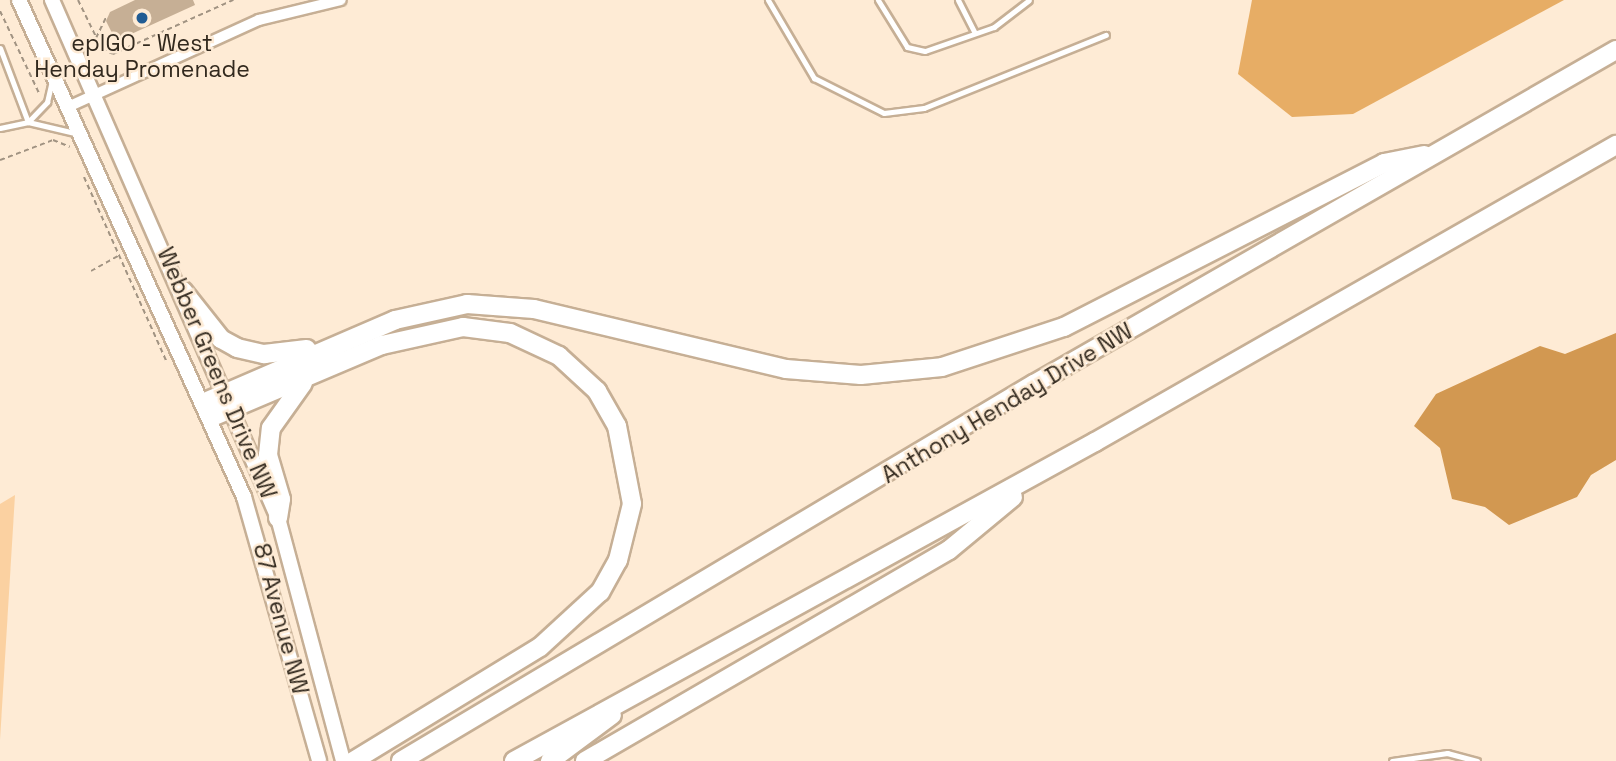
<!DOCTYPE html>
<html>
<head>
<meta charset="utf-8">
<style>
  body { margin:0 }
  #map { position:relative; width:1616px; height:761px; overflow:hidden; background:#feebd5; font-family:"Space Grotesk",sans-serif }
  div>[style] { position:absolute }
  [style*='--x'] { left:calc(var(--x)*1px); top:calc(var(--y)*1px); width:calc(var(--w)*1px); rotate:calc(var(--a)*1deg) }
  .green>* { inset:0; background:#fbd1a1 }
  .forest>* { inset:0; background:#e7ad65 }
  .water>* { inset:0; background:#d29851 }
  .building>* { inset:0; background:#c6af95 }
  .path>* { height:2px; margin-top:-1px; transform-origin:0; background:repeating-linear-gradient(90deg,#a19382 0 5px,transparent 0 8.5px) }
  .roads { filter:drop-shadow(2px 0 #c6af95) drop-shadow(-2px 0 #c6af95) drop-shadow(0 2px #c6af95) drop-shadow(0 -2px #c6af95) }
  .service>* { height:5px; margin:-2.5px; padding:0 2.5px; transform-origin:2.5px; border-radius:2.5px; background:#fff }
  .minor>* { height:10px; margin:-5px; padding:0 5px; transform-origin:5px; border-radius:5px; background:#fff }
  .secondary>* { height:14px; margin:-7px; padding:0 7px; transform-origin:7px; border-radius:7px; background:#fff }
  .motorway>* { height:18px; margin:-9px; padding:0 9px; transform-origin:9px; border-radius:9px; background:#fff }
  .dots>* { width:19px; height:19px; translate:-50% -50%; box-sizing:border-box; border:4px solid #feebd5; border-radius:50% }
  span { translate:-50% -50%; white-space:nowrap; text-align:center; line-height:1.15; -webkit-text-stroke:5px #feebd5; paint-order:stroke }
  .poi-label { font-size:23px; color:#32291e }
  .street-label { font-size:23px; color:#32291e }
</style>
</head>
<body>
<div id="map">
  <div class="green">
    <i style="clip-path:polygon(15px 495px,0 740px,0 504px)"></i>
  </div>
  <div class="forest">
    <i style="clip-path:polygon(1252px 0,1564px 0,1353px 114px,1292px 117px,1238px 74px)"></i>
  </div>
  <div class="water">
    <i style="clip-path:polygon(1616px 333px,1616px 460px,1591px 475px,1577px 497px,1509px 525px,1485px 507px,1452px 499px,1440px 448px,1414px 426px,1436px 394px,1540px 346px,1565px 354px)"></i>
  </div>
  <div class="building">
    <i style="clip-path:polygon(135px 0,193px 0,195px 5px,116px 41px,106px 21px,110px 12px)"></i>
  </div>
  <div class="path">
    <i style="--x:78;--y:0;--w:55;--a:63.9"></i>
    <i style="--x:102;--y:49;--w:12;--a:24"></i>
    <i style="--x:113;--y:54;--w:132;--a:-24.2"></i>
    <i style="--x:0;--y:11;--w:91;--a:64.6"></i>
    <i style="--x:96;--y:38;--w:25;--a:-64"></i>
    <i style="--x:0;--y:160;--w:57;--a:-20.7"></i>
    <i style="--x:53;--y:140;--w:18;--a:22"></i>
    <i style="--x:84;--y:177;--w:201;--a:65.9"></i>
    <i style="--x:91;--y:271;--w:31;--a:-29"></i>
  </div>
  <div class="roads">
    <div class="service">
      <i style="--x:768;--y:0;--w:91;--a:59.5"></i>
      <i style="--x:814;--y:78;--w:78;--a:26.6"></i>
      <i style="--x:884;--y:113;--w:40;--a:-7.1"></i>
      <i style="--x:924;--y:108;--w:196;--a:-21.9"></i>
      <i style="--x:878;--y:0;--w:55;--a:58.3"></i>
      <i style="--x:907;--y:47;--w:18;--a:13"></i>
      <i style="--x:925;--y:51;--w:73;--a:-19.2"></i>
      <i style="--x:994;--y:27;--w:44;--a:-37.6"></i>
      <i style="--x:958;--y:0;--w:37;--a:63"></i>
      <i style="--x:0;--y:48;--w:79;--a:69.3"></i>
      <i style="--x:28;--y:122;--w:28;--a:-46"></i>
      <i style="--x:47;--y:102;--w:23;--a:-77"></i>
      <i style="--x:0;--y:128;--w:29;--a:-12"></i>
      <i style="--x:28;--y:122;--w:48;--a:13.2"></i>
      <i style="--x:1392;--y:761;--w:56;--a:-8.3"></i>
      <i style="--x:1447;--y:753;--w:31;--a:15"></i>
    </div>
    <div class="minor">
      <i style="--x:70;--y:106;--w:208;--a:-24.5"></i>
      <i style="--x:259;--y:20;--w:84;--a:-13.7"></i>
    </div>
    <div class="secondary">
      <i style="--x:19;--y:0;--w:546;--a:65.64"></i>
      <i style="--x:244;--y:497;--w:274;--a:74.1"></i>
      <i style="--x:52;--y:0;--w:565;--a:66.43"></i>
      <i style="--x:278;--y:518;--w:252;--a:75"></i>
    </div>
    <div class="motorway">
      <i style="--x:183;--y:291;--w:61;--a:51.6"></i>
      <i style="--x:221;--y:339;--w:18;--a:29"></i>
      <i style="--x:237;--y:348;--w:28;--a:13"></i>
      <i style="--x:264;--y:354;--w:43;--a:-6.6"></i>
      <i style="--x:205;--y:402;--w:207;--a:-23.3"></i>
      <i style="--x:395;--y:320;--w:74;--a:-12.5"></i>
      <i style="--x:467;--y:304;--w:67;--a:4.3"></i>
      <i style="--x:534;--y:309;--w:259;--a:13.4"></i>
      <i style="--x:786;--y:369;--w:75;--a:4.6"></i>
      <i style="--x:861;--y:375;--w:81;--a:-5.6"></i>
      <i style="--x:942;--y:367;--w:128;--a:-18.2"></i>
      <i style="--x:1064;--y:327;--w:360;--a:-27.1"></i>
      <i style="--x:1384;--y:163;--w:41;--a:-11.3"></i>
      <i style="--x:212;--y:417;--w:185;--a:-23"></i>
      <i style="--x:382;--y:345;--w:83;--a:-12.5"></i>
      <i style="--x:463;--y:327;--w:47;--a:7.3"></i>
      <i style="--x:510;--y:333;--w:54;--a:25.1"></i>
      <i style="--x:559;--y:356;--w:52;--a:42.6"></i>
      <i style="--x:597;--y:391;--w:40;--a:60.3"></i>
      <i style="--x:617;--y:426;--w:79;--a:79.1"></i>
      <i style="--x:632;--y:504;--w:58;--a:104"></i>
      <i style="--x:618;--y:560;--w:37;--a:119"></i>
      <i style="--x:600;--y:592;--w:81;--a:137.5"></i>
      <i style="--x:540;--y:647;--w:219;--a:148.6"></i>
      <i style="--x:278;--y:518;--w:19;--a:-81"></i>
      <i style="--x:281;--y:499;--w:46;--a:-106.5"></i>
      <i style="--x:268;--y:455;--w:27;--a:-84"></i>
      <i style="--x:271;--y:428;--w:55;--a:-54.6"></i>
      <i style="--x:401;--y:761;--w:737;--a:-30.78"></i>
      <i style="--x:1034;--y:384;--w:671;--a:-29.85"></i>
      <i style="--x:514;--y:761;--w:663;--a:-28.77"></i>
      <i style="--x:1095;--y:442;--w:600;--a:-29.69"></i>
      <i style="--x:550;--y:761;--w:77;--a:-36.6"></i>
      <i style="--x:585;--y:761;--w:421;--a:-30.1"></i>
      <i style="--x:949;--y:550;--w:83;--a:-39.6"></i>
    </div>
  </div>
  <div class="dots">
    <i style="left:142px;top:18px;background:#225c93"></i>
  </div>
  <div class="poi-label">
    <span style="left:142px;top:56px">eplGO - West<br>Henday Promenade</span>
  </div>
  <div class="street-label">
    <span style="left:217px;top:373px;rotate:67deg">Webber Greens Drive NW</span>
    <span style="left:1007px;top:403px;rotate:-31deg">Anthony Henday Drive NW</span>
    <span style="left:281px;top:619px;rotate:75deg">87 Avenue NW</span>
  </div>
</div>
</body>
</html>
